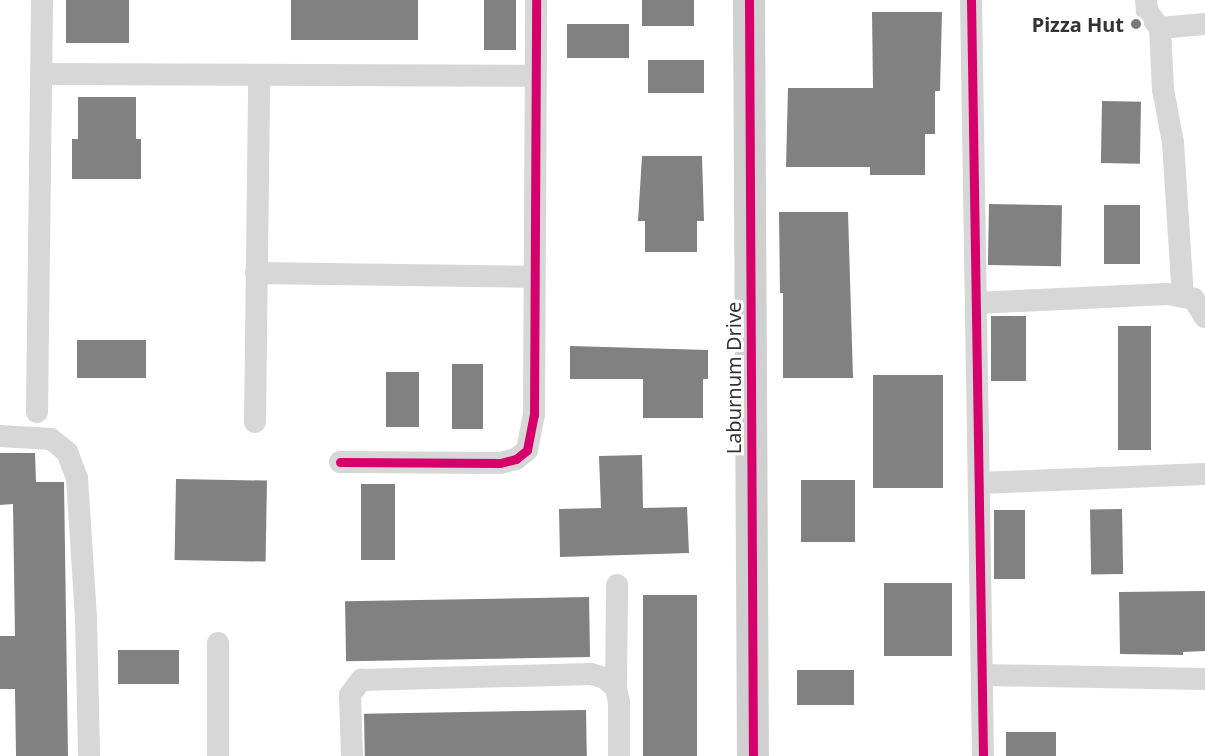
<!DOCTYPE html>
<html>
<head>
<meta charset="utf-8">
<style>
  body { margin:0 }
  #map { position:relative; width:1205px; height:756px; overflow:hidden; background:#fff; font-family:"Noto Sans",sans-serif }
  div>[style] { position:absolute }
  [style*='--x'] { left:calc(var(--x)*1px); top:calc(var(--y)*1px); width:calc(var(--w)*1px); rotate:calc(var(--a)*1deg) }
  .building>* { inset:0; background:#818181; transform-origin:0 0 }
  .street>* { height:22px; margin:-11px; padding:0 11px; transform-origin:11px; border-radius:11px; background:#d7d7d7 }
  .secondary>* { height:32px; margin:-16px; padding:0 16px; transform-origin:16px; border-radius:16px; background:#d0d0d0 }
  .cycleway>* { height:9px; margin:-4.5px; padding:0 4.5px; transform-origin:4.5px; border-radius:4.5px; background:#d6006c }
  .dots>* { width:16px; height:16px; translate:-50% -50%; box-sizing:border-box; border:3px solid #fff; border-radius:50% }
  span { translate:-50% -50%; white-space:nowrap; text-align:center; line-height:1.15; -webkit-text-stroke:6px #fff; paint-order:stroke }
  .poi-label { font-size:20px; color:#333; font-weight:700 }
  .right { translate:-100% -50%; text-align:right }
  .street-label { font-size:20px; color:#333 }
</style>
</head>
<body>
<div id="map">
  <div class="building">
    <i style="left:66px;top:0;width:63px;height:43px"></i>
    <i style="left:291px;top:0;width:127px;height:40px"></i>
    <i style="left:484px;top:0;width:32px;height:50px"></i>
    <i style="left:642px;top:0;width:52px;height:26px"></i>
    <i style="clip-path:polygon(872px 12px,942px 12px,940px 91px,935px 91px,935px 134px,925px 134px,925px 175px,870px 175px,870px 167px,786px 167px,788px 88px,873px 88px)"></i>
    <i style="left:567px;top:24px;width:62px;height:34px"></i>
    <i style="left:648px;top:60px;width:56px;height:33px"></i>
    <i style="clip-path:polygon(78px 97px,136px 97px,136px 139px,141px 139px,141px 179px,72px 179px,72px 139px,78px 139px)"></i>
    <i style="left:1102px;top:101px;width:39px;height:62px;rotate:1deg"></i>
    <i style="clip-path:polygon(642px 156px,702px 156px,704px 221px,697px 221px,697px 252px,645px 252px,645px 221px,638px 221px)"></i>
    <i style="left:989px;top:204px;width:73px;height:61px;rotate:1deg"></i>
    <i style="left:1104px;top:205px;width:36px;height:59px"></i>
    <i style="clip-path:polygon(779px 212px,848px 212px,853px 378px,783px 378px,783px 293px,780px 293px)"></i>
    <i style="left:991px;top:316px;width:35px;height:65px"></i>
    <i style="left:1118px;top:326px;width:33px;height:124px"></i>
    <i style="left:77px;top:340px;width:69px;height:38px"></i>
    <i style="clip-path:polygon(570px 346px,708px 350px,708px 379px,703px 379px,703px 418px,643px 418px,643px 379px,570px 379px)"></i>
    <i style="left:452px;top:364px;width:31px;height:65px"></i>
    <i style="left:386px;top:372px;width:33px;height:55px"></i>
    <i style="left:873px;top:375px;width:70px;height:113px"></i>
    <i style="clip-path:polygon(0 453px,35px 453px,36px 482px,64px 482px,68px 756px,16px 756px,15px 689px,0 689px,0 636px,15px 636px,13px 504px,0 505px)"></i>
    <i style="clip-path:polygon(642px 455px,643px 508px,687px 507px,689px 553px,560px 557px,559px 509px,601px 508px,599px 456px)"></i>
    <i style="left:176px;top:479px;width:91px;height:81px;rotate:1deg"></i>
    <i style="left:801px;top:480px;width:54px;height:62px"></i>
    <i style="left:361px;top:484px;width:34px;height:76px"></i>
    <i style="left:1122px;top:509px;width:65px;height:32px;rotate:89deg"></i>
    <i style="left:994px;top:510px;width:31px;height:69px"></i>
    <i style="left:884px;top:583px;width:68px;height:73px"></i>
    <i style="clip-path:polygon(1205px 591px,1205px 651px,1183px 652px,1183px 655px,1120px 654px,1119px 592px)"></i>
    <i style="left:643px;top:595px;width:54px;height:161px"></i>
    <i style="left:589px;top:597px;width:60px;height:244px;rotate:89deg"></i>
    <i style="left:118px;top:650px;width:61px;height:34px"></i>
    <i style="left:797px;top:670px;width:57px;height:35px"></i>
    <i style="left:586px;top:710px;width:46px;height:222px;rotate:89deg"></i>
    <i style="left:1006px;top:732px;width:50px;height:24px"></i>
  </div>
  <div class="street">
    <i style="--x:971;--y:0;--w:756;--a:89.09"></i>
    <i style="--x:1146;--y:0;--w:11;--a:85"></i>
    <i style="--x:1147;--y:11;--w:21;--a:53"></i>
    <i style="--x:1160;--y:28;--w:61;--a:87.2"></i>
    <i style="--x:1163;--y:89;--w:55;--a:79.5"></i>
    <i style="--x:1173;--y:143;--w:154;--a:86.3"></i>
    <i style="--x:1160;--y:28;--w:45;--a:-5.1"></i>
    <i style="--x:41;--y:74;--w:494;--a:0.2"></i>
    <i style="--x:256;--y:273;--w:278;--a:0.8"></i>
    <i style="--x:976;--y:303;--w:191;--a:-2.7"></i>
    <i style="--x:1167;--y:294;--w:27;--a:10"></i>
    <i style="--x:1194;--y:299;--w:21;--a:59"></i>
    <i style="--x:37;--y:412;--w:412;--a:-89.3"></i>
    <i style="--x:255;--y:422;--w:347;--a:-89.3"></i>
    <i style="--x:0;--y:436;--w:51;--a:3.4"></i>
    <i style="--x:51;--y:439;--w:21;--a:39"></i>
    <i style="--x:67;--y:452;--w:28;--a:69"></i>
    <i style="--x:77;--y:478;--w:141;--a:86.3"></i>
    <i style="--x:86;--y:619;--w:137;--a:88.7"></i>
    <i style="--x:340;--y:462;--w:160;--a:0.4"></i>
    <i style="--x:500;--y:463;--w:16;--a:-14"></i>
    <i style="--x:516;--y:459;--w:14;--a:-39"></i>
    <i style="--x:527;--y:450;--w:36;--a:-79"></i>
    <i style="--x:534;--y:415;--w:415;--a:-89.7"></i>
    <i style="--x:979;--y:483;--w:226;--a:-2.3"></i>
    <i style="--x:218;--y:643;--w:113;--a:90"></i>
    <i style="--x:982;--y:675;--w:223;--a:1"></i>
    <i style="--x:616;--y:688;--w:103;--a:-89.4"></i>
    <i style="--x:352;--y:756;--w:61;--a:-91.9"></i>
    <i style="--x:350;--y:695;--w:19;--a:-54"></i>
    <i style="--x:361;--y:680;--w:230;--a:-1.5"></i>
    <i style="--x:591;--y:674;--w:15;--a:16"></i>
    <i style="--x:605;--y:678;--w:15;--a:42"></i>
    <i style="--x:616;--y:688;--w:14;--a:78"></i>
    <i style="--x:619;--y:702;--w:54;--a:90"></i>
  </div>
  <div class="secondary">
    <i style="--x:749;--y:0;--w:756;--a:89.7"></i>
  </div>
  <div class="cycleway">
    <i style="--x:749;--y:0;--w:756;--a:89.7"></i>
    <i style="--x:971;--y:0;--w:756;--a:89.09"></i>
    <i style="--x:340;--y:462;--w:160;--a:0.4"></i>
    <i style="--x:500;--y:463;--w:16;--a:-14"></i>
    <i style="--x:516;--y:459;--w:14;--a:-39"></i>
    <i style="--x:527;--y:450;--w:36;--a:-79"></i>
    <i style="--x:534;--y:415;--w:415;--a:-89.7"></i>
  </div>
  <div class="dots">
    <i style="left:1136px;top:24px;background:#7a7a7a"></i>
  </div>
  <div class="poi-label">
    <span class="right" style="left:1124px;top:24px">Pizza Hut</span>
  </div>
  <div class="street-label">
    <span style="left:733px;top:378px;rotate:-90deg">Laburnum Drive</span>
  </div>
</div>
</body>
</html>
